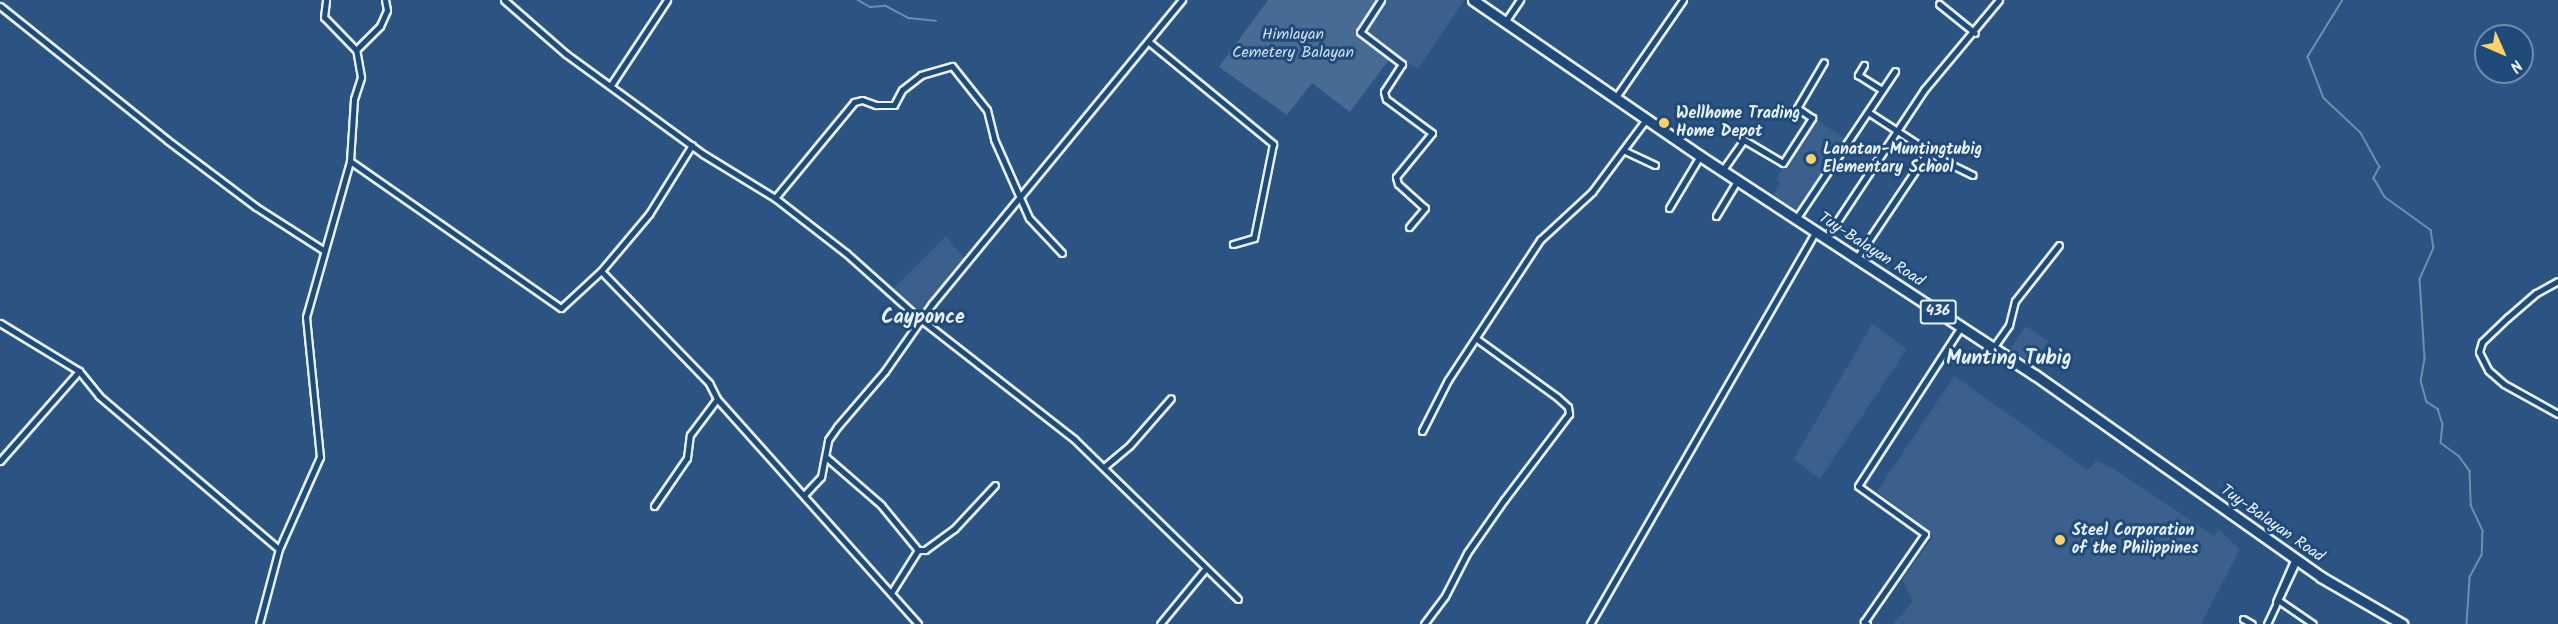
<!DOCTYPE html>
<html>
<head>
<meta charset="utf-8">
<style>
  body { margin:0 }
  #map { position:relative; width:2558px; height:624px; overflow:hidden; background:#2b5482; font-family:Kalam,sans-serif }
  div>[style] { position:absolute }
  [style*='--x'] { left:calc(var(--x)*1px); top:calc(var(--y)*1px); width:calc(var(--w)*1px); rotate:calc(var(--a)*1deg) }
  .built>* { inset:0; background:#3a608b; transform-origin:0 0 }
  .green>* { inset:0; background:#476b93 }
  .stream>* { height:1.5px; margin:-0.75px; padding:0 0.75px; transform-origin:0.75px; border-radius:0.75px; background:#708ead }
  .roads { filter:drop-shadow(2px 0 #e8f1f8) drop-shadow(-2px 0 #e8f1f8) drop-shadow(0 2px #e8f1f8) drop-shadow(0 -2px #e8f1f8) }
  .street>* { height:5px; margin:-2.5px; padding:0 2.5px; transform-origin:2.5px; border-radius:2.5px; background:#1f4a7a }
  .primary>* { height:9px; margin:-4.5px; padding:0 4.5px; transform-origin:4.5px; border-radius:4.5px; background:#1f4a7a }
  .dots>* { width:16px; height:16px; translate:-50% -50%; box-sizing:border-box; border:3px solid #1f4a7a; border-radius:50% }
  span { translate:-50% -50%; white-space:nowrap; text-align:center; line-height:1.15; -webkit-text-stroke:6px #1f4a7a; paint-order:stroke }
  .shield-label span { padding:2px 4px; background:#1f4a7a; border:2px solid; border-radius:4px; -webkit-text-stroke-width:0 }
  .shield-label { font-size:15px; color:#e8f1f8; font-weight:700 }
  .park-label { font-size:16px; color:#d0dde9 }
  .poi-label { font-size:16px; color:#e8f1f8; font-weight:700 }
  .left { translate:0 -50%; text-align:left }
  .street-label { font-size:16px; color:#e8f1f8 }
  .quarter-label { font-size:20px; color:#e8f1f8; font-weight:700 }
  .north { position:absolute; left:2474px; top:24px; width:60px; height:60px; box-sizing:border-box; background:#1f4a7a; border:2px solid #6f8dac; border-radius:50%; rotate:135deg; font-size:16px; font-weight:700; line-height:24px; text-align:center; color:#e8f1f8 }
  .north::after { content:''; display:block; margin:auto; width:21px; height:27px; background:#ffd166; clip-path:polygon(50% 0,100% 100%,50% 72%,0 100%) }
</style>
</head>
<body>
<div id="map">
  <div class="built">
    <i style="clip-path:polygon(1383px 0,1464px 0,1464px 1px,1418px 69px,1362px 32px)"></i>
    <i style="clip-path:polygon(1815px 119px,1846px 139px,1800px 212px,1773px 195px,1780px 183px,1776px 179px)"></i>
    <i style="clip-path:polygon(946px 236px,966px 260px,921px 315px,892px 290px)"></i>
    <i style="clip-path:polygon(1872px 324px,1907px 349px,1820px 479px,1794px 459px)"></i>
    <i style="left:2026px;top:326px;width:27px;height:28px;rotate:34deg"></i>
    <i style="clip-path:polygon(1954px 376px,2088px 470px,2096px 461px,2111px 467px,2214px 536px,2219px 530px,2240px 549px,2201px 624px,1893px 624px,1913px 601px,1902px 580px,1933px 537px,1877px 491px)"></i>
  </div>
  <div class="green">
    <i style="clip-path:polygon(1268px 0,1383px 0,1362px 32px,1394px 53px,1350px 112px,1312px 83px,1287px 115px,1219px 67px)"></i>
  </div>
  <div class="stream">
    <i style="--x:858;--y:0;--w:14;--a:30"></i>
    <i style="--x:870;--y:7;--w:16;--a:-4"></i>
    <i style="--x:886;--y:6;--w:26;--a:28"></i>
    <i style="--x:909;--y:18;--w:27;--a:6"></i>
    <i style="--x:2343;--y:0;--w:67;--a:121.6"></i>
    <i style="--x:2308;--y:57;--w:44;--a:68.7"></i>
    <i style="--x:2324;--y:98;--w:51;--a:43.4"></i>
    <i style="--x:2361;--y:133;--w:39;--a:61"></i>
    <i style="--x:2380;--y:167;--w:13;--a:119"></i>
    <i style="--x:2374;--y:178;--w:22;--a:60"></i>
    <i style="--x:2385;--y:197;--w:57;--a:35.7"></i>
    <i style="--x:2431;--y:230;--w:18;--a:81"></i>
    <i style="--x:2434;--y:248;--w:34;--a:114"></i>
    <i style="--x:2420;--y:279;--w:80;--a:86.4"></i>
    <i style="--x:2425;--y:359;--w:22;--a:100"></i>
    <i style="--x:2421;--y:381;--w:22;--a:74"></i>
    <i style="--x:2427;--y:402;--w:13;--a:32"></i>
    <i style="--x:2438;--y:409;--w:16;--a:72"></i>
    <i style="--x:2443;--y:424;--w:19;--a:96"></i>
    <i style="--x:2441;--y:443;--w:22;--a:36"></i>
    <i style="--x:2459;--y:456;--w:19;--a:54"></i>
    <i style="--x:2470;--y:471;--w:34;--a:88"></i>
    <i style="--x:2471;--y:505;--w:29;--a:65"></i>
    <i style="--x:2483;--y:531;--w:24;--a:92"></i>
    <i style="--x:2482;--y:555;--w:26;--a:118"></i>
    <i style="--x:2470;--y:578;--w:46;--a:93.7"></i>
  </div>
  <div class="roads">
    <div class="street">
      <i style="--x:504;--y:0;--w:82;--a:41.1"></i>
      <i style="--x:566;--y:54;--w:170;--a:36.1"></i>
      <i style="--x:703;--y:154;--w:84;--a:31.4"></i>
      <i style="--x:775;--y:198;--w:90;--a:37.8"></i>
      <i style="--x:846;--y:253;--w:91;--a:41.9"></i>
      <i style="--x:914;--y:314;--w:203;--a:38"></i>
      <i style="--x:1074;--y:439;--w:229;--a:44.3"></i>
      <i style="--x:1381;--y:0;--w:38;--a:123"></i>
      <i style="--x:1360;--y:32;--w:53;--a:37.3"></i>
      <i style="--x:1402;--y:64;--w:33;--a:123"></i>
      <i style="--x:1384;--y:92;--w:7;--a:74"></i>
      <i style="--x:1386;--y:99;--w:57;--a:36.5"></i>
      <i style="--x:1432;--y:133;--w:57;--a:129.3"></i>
      <i style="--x:1396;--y:177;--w:7;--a:74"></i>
      <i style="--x:1398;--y:184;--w:36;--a:42"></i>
      <i style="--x:1425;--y:208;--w:25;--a:130"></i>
      <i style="--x:1939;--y:4;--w:46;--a:38.9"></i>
      <i style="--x:0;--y:6;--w:214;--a:38.7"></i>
      <i style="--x:167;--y:140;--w:111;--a:37"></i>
      <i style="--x:256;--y:207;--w:80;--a:32.7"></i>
      <i style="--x:1505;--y:22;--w:27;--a:-56"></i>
      <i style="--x:1149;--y:42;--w:161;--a:39.4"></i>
      <i style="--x:1273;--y:144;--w:96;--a:101.4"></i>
      <i style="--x:1254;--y:238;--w:22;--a:164"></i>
      <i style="--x:356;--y:50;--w:34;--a:-45"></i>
      <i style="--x:380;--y:26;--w:17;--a:-66"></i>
      <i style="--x:387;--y:10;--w:10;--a:-101"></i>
      <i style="--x:1864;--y:65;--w:12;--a:121"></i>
      <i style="--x:1858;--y:75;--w:28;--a:32"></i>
      <i style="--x:611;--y:85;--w:102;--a:-56.6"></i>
      <i style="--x:1616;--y:97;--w:118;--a:-55.4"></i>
      <i style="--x:1868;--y:112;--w:88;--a:33"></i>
      <i style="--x:1942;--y:160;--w:34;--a:26"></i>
      <i style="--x:1625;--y:151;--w:33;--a:25"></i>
      <i style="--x:350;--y:161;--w:257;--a:34.9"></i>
      <i style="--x:561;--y:308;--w:54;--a:-42.8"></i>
      <i style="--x:601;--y:271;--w:75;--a:-49.9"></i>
      <i style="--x:649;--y:214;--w:81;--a:-58.1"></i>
      <i style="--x:1722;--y:171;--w:38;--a:-55"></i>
      <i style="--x:1744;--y:140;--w:45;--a:30.5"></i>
      <i style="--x:1783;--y:163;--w:54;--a:-57.2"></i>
      <i style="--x:1812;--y:118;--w:18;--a:-146"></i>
      <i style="--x:1797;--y:108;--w:53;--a:-59.6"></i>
      <i style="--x:775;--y:198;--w:124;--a:-50.5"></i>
      <i style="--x:854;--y:102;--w:8;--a:-14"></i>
      <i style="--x:862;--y:100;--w:15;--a:20"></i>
      <i style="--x:876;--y:105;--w:18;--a:0"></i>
      <i style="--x:894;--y:105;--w:17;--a:-62"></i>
      <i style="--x:902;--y:90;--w:24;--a:-38"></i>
      <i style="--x:921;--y:75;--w:32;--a:-16"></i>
      <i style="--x:952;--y:66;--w:56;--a:51.5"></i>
      <i style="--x:987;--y:110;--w:30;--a:76"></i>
      <i style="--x:994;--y:139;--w:86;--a:66.1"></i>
      <i style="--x:1029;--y:218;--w:48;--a:46.7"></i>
      <i style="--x:1669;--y:208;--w:61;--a:-59.2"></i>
      <i style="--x:1716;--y:216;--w:41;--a:-59"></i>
      <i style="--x:1796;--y:219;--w:178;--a:-56.2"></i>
      <i style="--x:1826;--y:238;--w:178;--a:-56.5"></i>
      <i style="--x:1924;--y:90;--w:117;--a:-50.2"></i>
      <i style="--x:1856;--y:259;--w:129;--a:-56.1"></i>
      <i style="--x:601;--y:271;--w:156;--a:46"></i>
      <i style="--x:709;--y:383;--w:18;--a:63"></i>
      <i style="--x:717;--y:399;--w:302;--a:48.2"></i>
      <i style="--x:2558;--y:281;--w:25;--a:151"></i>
      <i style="--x:2536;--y:293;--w:38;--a:139"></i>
      <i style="--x:2507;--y:318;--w:35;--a:136"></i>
      <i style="--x:2482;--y:342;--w:10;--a:107"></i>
      <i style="--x:2479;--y:352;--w:20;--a:63"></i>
      <i style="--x:2488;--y:370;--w:21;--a:41"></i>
      <i style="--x:2504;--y:384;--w:62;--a:29.1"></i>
      <i style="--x:0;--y:323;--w:92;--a:31.3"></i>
      <i style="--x:79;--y:371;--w:32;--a:51"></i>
      <i style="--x:99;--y:396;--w:236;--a:40.4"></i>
      <i style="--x:1993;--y:348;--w:28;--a:-55"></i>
      <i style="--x:2009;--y:325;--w:25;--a:-76"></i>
      <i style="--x:2015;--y:301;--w:71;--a:-51.8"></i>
      <i style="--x:1422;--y:431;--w:57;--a:-63"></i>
      <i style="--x:1448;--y:380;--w:168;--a:-56.7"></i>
      <i style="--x:1540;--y:240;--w:71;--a:-42.7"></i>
      <i style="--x:1592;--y:192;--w:92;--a:-53.4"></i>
      <i style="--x:827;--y:458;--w:72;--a:41"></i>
      <i style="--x:881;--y:505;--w:58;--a:50.6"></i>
      <i style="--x:918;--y:550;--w:7;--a:0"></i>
      <i style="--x:925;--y:550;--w:36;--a:-36"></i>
      <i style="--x:954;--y:529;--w:60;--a:-47"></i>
      <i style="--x:0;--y:461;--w:120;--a:-48.7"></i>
      <i style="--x:1104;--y:467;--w:34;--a:-40"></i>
      <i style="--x:1130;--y:445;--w:62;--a:-48.9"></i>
      <i style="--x:804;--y:495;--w:25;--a:-47"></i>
      <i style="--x:821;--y:477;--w:38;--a:-79"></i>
      <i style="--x:828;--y:440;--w:16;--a:-55"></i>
      <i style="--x:837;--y:427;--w:74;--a:-49.4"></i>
      <i style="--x:885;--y:371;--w:82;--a:-55"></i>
      <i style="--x:932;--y:304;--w:394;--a:-50.6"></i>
      <i style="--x:654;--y:506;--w:58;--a:-55.5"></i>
      <i style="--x:687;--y:458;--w:23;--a:-83"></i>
      <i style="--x:690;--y:435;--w:45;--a:-53.1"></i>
      <i style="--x:891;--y:593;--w:51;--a:-57.9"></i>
      <i style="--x:2278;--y:600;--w:42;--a:34.4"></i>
      <i style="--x:2276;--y:602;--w:48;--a:-66.6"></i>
      <i style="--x:2243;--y:619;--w:10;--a:29"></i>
      <i style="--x:259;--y:624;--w:78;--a:-75.1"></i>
      <i style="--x:279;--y:549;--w:101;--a:-66"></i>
      <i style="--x:320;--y:457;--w:141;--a:-95.7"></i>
      <i style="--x:306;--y:317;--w:162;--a:-74.2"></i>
      <i style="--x:350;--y:161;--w:62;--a:-86.3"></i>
      <i style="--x:354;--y:99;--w:23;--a:-72"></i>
      <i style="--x:361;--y:77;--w:27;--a:-100"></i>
      <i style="--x:356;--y:50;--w:46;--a:-134.1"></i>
      <i style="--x:324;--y:17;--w:17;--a:-83"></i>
      <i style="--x:1160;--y:624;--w:72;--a:-50.6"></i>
      <i style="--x:1424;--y:624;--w:35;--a:-53"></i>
      <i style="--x:1445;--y:596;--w:48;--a:-62.9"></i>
      <i style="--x:1467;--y:553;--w:65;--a:-55.1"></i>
      <i style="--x:1504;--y:500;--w:108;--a:-52.9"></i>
      <i style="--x:1569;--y:414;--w:7;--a:-98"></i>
      <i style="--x:1568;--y:407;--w:15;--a:-138"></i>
      <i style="--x:1557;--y:397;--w:99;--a:-144.1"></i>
      <i style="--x:1590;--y:624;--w:452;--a:-60.1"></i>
      <i style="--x:1867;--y:624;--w:4;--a:-146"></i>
      <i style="--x:1864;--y:622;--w:107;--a:-55.3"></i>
      <i style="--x:1925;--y:534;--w:82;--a:-144.4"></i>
      <i style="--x:1858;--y:486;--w:189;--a:-57.1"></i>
      <i style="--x:2267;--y:624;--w:71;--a:-64.9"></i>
    </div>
    <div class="primary">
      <i style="--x:1473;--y:0;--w:275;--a:34.5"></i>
      <i style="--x:1700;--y:156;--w:400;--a:33.2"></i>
      <i style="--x:2035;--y:375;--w:350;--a:35.2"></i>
      <i style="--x:2321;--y:577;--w:94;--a:30.1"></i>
    </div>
  </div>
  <div class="dots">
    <i style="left:1664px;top:123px;background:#ffd166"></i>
    <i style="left:1811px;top:159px;background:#ffd166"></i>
    <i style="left:2060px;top:540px;background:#ffd166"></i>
  </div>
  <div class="shield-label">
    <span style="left:1938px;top:312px">436</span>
  </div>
  <div class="park-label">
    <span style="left:1293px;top:44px">Himlayan<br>Cemetery Balayan</span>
  </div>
  <div class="poi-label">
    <span class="left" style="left:1676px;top:123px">Wellhome Trading<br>Home Depot</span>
    <span class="left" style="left:1823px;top:159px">Lanatan-Muntingtubig<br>Elementary School</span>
    <span class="left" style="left:2072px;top:540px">Steel Corporation<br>of the Philippines</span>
  </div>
  <div class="street-label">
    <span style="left:1871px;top:250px;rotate:33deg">Tuy-Balayan Road</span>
    <span style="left:2272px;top:524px;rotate:35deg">Tuy-Balayan Road</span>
  </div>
  <div class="quarter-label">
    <span style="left:923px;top:318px">Cayponce</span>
    <span style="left:2009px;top:359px">Munting Tubig</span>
  </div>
  <div class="north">N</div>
</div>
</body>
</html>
